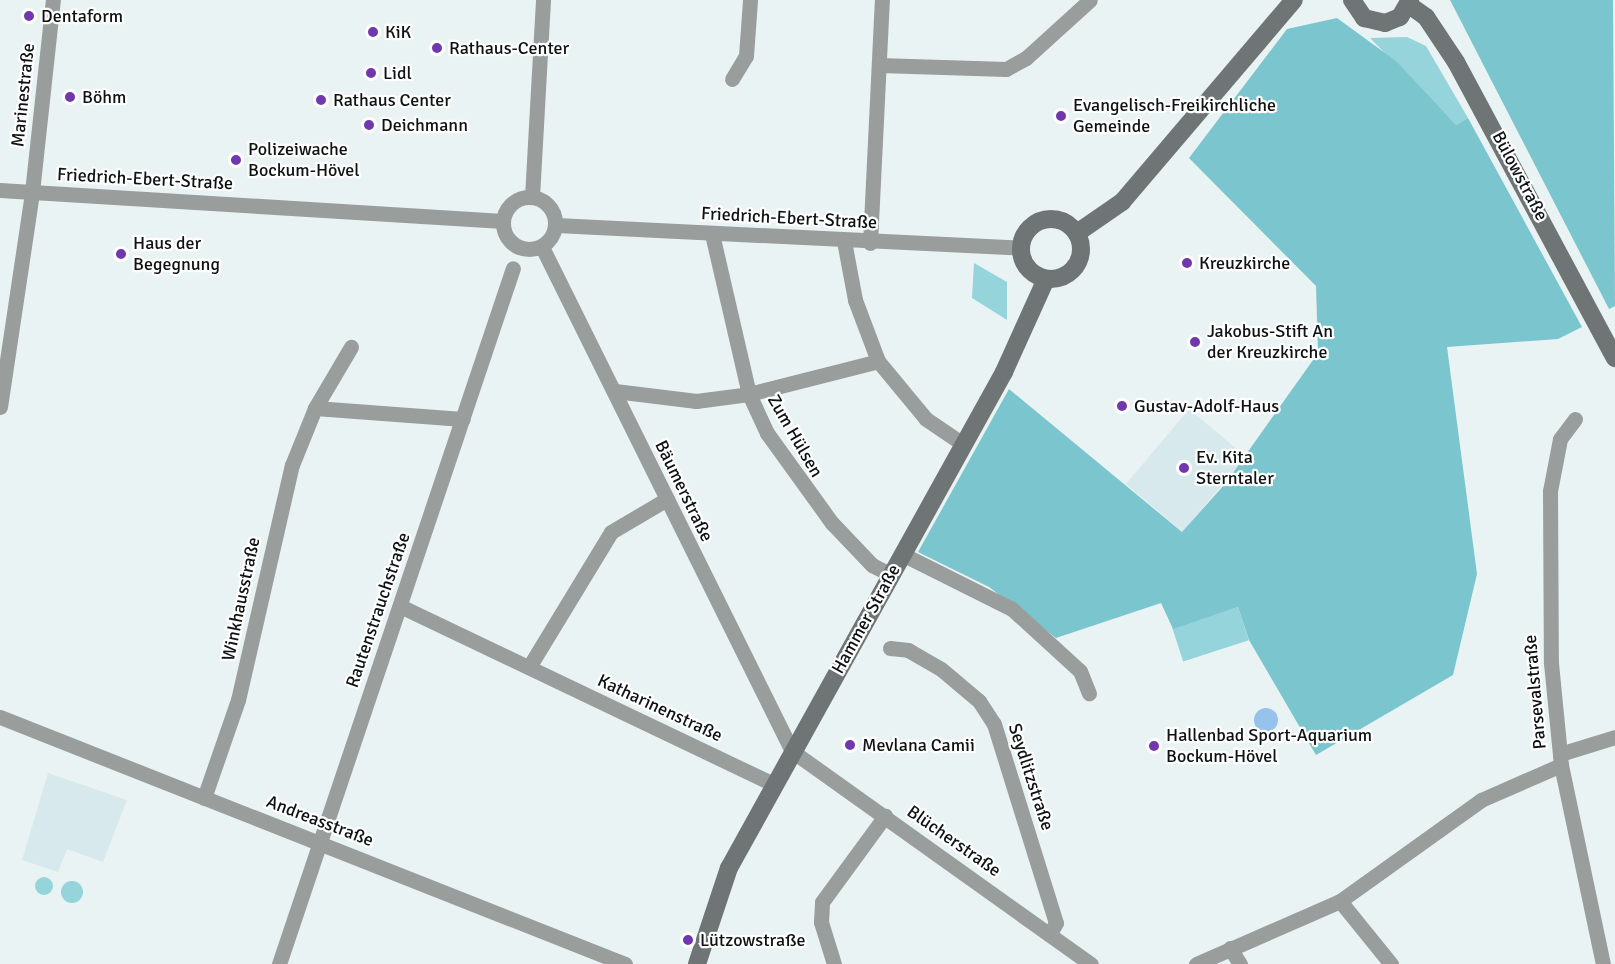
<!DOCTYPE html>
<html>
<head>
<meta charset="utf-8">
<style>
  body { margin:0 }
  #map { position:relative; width:1615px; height:964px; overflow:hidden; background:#eaf3f4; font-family:Signika,sans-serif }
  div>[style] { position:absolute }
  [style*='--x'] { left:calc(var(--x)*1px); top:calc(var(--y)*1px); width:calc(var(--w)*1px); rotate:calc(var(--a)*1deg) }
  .built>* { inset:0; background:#d7e9ec; transform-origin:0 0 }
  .green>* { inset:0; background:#95d4db; transform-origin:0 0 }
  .round { border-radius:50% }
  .forest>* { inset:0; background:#7bc5ce }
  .water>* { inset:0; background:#95c3eb }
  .street>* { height:15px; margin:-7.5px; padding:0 7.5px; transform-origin:7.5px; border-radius:7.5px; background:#999d9c }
  .street>.ring { margin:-7.5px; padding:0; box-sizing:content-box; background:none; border:15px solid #999d9c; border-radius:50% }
  .secondary>* { height:18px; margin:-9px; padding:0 9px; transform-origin:9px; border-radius:9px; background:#6f7574 }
  .secondary>.ring { margin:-9px; padding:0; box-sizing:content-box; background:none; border:18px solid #6f7574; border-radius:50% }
  .dots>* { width:16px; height:16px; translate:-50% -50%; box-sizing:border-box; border:3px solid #fefefe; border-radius:50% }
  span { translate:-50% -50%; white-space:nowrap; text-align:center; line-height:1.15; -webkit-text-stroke:4.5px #fefefe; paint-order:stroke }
  .poi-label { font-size:18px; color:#0e1212 }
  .left { translate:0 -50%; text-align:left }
  .street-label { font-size:18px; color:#0e1212 }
</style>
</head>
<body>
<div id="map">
  <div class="built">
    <i style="left:1189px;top:409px;width:74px;height:98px;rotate:40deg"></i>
    <i style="clip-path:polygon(48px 773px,127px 800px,103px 862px,67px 849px,58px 872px,22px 860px)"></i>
  </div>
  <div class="green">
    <i style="clip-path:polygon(1407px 37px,1426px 46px,1468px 118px,1456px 125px,1370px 38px)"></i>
    <i style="clip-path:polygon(974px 263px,1007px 282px,1007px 320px,972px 298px)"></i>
    <i style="left:1238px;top:607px;width:35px;height:69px;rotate:72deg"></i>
    <i class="round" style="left:35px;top:877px;width:18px;height:18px"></i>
    <i class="round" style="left:61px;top:881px;width:22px;height:22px"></i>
  </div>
  <div class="forest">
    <i style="clip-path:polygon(1450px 0,1613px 0,1615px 306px,1609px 309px)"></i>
    <i style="clip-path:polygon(1337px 18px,1396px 61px,1456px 125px,1468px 118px,1582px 327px,1558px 339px,1447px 347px,1477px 574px,1453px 675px,1316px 755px,1249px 640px,1238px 607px,1173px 629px,1161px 603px,1056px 638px,989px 587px,918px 552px,1009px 389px,1182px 532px,1225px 484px,1318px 353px,1316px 286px,1189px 158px,1287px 29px)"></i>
  </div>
  <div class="water">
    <i class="round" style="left:1254px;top:708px;width:24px;height:24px"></i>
  </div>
  <div class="street">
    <i style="--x:879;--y:65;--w:127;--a:1.8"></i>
    <i style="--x:1006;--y:69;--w:23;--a:-29"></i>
    <i style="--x:1026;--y:58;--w:86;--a:-42.2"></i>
    <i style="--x:732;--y:79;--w:27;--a:-59"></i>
    <i style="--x:746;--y:56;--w:56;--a:-85.9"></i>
    <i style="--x:0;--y:190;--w:504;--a:3.53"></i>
    <i class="ring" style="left:503px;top:197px;width:37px;height:37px"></i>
    <i style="--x:532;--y:197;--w:197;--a:-86.8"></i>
    <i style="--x:556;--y:225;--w:466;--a:2.8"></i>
    <i style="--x:712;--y:234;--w:164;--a:77"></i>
    <i style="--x:749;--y:394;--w:43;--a:65.2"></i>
    <i style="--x:767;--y:433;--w:111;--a:54.2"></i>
    <i style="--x:832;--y:523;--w:58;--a:46.4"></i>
    <i style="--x:872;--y:565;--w:20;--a:27"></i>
    <i style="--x:844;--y:241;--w:60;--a:79.4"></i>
    <i style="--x:855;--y:300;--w:65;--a:69.3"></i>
    <i style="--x:878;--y:361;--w:75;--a:50.4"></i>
    <i style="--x:926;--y:419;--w:45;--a:34"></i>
    <i style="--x:870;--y:243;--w:243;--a:-87.2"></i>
    <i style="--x:542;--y:247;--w:563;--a:63.62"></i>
    <i style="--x:792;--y:751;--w:367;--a:35.5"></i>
    <i style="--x:615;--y:391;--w:82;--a:7"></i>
    <i style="--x:696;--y:401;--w:53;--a:-7.5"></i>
    <i style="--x:749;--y:394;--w:133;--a:-14.3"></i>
    <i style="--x:0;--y:407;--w:217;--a:-81.5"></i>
    <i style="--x:32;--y:192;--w:193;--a:-83.8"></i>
    <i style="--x:315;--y:408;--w:71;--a:-59.5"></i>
    <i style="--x:1575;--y:419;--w:25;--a:127"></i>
    <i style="--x:1560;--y:439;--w:53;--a:100.9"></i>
    <i style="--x:1550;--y:491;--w:172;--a:89.7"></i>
    <i style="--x:1551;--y:663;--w:102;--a:84.4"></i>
    <i style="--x:1561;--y:765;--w:203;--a:78.1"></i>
    <i style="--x:902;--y:554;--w:123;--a:26.6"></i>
    <i style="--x:1012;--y:609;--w:92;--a:42.4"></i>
    <i style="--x:1080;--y:671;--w:24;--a:68"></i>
    <i style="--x:400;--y:606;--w:413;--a:25.5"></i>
    <i style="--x:890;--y:648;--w:18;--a:6"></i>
    <i style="--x:908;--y:650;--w:38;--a:30"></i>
    <i style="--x:941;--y:669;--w:50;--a:40.1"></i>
    <i style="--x:979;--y:701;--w:27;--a:57"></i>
    <i style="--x:994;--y:724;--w:208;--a:72.7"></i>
    <i style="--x:1056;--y:923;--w:12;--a:121"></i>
    <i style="--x:529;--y:667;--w:158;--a:-58.7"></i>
    <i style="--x:611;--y:532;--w:65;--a:-30.5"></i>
    <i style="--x:0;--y:717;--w:672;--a:21.56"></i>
    <i style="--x:1560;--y:754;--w:58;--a:-17.2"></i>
    <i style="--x:204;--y:798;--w:104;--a:-70.9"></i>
    <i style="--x:238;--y:700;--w:241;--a:-77.1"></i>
    <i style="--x:292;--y:465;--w:61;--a:-68"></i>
    <i style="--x:315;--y:408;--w:148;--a:4.3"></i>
    <i style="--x:1340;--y:901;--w:173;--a:-35.6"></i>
    <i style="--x:1481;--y:800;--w:87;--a:-23.6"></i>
    <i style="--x:1230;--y:948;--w:19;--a:58"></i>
    <i style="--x:279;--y:964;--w:734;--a:-71.42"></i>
    <i style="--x:834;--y:964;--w:44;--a:-107.2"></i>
    <i style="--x:821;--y:922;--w:20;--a:-87"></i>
    <i style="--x:822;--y:902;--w:107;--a:-53.8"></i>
    <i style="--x:1196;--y:964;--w:157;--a:-23.6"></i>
    <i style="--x:1340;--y:901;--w:81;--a:51"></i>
  </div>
  <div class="secondary">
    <i style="--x:1352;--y:0;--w:22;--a:56"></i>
    <i style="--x:1364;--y:18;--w:22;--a:13"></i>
    <i style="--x:1385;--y:23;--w:16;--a:-22"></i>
    <i style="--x:1400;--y:17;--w:20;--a:-60"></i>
    <i style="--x:1409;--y:5;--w:21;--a:35"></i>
    <i style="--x:1426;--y:17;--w:54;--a:56.3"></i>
    <i style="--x:1456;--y:62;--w:336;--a:61.8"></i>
    <i class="ring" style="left:1021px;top:219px;width:42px;height:42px"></i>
    <i style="--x:1077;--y:233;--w:55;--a:-34.6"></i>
    <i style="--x:1122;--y:202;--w:265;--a:-49.6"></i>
    <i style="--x:697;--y:964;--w:101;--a:-71.6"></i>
    <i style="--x:729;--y:868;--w:567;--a:-60.99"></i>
    <i style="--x:1004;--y:372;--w:102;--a:-65.7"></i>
  </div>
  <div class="dots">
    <i style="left:29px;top:16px;background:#7137ad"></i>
    <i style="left:373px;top:32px;background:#7137ad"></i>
    <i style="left:437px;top:48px;background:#7137ad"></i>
    <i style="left:371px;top:73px;background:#7137ad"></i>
    <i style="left:70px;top:97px;background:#7137ad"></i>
    <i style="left:321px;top:100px;background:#7137ad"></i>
    <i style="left:1061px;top:116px;background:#7137ad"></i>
    <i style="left:369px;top:125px;background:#7137ad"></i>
    <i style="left:236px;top:160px;background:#7137ad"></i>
    <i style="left:121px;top:254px;background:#7137ad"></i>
    <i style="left:1187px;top:263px;background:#7137ad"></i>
    <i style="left:1195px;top:342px;background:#7137ad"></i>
    <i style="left:1122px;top:406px;background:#7137ad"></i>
    <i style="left:1184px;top:468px;background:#7137ad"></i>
    <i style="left:850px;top:745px;background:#7137ad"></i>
    <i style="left:1154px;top:746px;background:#7137ad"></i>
    <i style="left:688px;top:940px;background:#7137ad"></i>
  </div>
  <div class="poi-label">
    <span class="left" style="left:41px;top:16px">Dentaform</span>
    <span class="left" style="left:385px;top:32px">KiK</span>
    <span class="left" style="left:449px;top:48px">Rathaus-Center</span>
    <span class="left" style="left:383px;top:73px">Lidl</span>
    <span class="left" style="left:82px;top:97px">Böhm</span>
    <span class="left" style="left:333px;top:100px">Rathaus Center</span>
    <span class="left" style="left:1073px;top:116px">Evangelisch-Freikirchliche<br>Gemeinde</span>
    <span class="left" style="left:381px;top:125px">Deichmann</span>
    <span class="left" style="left:248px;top:160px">Polizeiwache<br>Bockum-Hövel</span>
    <span class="left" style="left:133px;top:254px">Haus der<br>Begegnung</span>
    <span class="left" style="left:1199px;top:263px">Kreuzkirche</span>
    <span class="left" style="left:1207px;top:342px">Jakobus-Stift An<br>der Kreuzkirche</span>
    <span class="left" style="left:1134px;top:406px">Gustav-Adolf-Haus</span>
    <span class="left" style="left:1196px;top:468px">Ev. Kita<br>Sterntaler</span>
    <span class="left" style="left:1166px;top:746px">Hallenbad Sport-Aquarium<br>Bockum-Hövel</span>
    <span class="left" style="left:862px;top:745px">Mevlana Camii</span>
    <span class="left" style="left:700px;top:940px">Lützowstraße</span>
  </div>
  <div class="street-label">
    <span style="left:23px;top:95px;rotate:-84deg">Marinestraße</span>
    <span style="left:1520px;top:176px;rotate:62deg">Bülowstraße</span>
    <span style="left:145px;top:179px;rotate:3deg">Friedrich-Ebert-Straße</span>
    <span style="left:789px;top:218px;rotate:3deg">Friedrich-Ebert-Straße</span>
    <span style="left:795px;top:436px;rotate:60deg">Zum Hülsen</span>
    <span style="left:684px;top:491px;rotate:64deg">Bäumerstraße</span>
    <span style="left:241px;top:599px;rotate:-78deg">Winkhausstraße</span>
    <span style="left:378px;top:610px;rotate:-71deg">Rautenstrauchstraße</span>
    <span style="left:866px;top:619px;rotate:-61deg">Hammer Straße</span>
    <span style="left:1535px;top:692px;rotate:-95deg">Parsevalstraße</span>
    <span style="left:660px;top:708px;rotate:25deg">Katharinenstraße</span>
    <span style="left:1031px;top:777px;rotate:72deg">Seydlitzstraße</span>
    <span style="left:320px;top:821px;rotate:21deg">Andreasstraße</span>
    <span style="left:954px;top:841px;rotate:35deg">Blücherstraße</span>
  </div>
</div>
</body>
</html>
